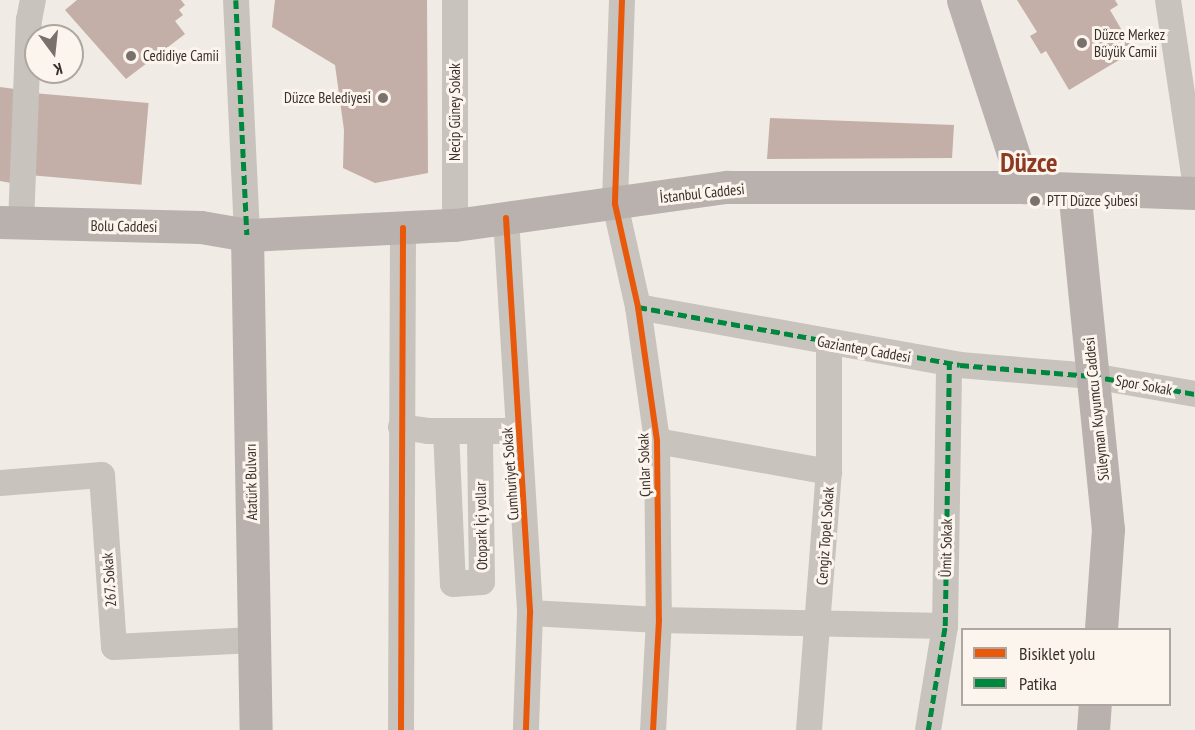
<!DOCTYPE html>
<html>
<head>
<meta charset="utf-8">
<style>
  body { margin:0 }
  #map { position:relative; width:1195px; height:730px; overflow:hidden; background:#f0ebe5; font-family:"PT Sans Narrow",sans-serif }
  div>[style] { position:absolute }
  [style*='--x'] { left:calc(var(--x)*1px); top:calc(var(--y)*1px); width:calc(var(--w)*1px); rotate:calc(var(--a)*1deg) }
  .building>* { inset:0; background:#c3afa7; transform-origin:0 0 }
  .minor>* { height:26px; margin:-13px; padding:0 13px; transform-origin:13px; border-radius:13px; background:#c9c3be }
  .major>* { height:33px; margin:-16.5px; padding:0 16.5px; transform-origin:16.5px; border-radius:16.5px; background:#b8b1ad }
  .quiet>* { height:4.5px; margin-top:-2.25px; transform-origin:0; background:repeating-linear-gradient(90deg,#00873e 0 9px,transparent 0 13.5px) }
  .cycleway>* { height:6px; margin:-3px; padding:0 3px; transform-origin:3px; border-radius:3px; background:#e8590c }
  .dots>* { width:16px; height:16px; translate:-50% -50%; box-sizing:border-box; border:3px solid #fbf5ee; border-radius:50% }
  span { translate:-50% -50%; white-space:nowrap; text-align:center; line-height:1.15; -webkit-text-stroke:6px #fbf5ee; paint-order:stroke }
  .poi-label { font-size:15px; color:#3b302b }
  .left { translate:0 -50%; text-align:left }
  .right { translate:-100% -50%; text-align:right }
  .street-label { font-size:15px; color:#3b302b }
  .town-label { font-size:27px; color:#8c3b22; font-weight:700 }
  .legend { position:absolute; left:961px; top:628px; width:210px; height:78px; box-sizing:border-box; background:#fbf5ee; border:2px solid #aea6a0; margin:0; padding:8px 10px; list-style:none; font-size:18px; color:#3b302b }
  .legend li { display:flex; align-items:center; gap:12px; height:30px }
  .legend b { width:30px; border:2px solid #aea6a0 }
  .north { position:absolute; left:24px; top:24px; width:60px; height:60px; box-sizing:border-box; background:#fbf5ee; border:2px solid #aea6a0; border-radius:50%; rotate:165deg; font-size:16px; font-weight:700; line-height:24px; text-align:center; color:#3b302b }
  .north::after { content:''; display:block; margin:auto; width:21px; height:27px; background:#7a716c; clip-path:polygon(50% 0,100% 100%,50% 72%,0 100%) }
</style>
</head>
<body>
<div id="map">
  <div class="building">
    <i style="clip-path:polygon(77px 0,181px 0,185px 5px,179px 10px,183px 15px,175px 21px,185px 34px,126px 79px,65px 10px)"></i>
    <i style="clip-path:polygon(275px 0,427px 0,428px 173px,375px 183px,343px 168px,344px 130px,335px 65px,272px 27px)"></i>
    <i style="clip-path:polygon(1017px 0,1115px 0,1118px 5px,1110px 10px,1134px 51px,1069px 90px,1046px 51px,1041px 54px,1030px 36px,1037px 32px)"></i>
    <i style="clip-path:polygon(0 87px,22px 90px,11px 183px,0 181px)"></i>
    <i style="left:33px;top:93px;width:116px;height:82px;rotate:5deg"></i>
    <i style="clip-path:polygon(770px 118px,954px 125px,952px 158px,767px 159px)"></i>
  </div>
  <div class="minor">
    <i style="--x:236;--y:0;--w:235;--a:87.3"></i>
    <i style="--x:455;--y:0;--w:225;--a:90"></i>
    <i style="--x:622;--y:0;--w:204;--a:92"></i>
    <i style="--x:615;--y:204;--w:106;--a:77.4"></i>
    <i style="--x:638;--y:307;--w:135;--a:81.9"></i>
    <i style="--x:657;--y:441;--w:179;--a:89.4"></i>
    <i style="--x:659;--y:620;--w:110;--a:93.1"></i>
    <i style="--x:1168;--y:0;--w:182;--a:81.5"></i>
    <i style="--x:506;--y:218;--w:396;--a:86.5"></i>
    <i style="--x:530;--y:613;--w:117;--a:92"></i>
    <i style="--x:21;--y:224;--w:204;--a:-87.8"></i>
    <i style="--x:29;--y:20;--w:20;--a:-79"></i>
    <i style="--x:638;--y:307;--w:327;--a:10.2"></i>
    <i style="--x:960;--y:365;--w:132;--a:4.8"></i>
    <i style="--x:1092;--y:376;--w:105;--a:9.9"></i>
    <i style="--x:401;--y:427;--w:27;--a:8"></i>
    <i style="--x:428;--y:431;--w:91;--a:0"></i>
    <i style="--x:446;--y:431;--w:153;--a:87.4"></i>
    <i style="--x:453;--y:584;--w:29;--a:-4"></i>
    <i style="--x:482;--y:582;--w:151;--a:-90.8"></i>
    <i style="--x:657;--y:441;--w:175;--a:10.2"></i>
    <i style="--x:0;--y:483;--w:102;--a:-4.5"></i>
    <i style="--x:102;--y:475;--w:172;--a:86"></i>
    <i style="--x:114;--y:647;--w:140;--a:-2.9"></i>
    <i style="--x:530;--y:613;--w:129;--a:3.1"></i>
    <i style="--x:659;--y:620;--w:286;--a:1.2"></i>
    <i style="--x:401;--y:730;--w:502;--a:-89.77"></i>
    <i style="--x:809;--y:730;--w:259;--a:-85.6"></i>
    <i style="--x:829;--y:472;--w:130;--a:-90"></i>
    <i style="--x:928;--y:730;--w:105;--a:-80.7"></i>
    <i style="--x:945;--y:626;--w:262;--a:-89.1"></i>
  </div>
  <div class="major">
    <i style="--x:963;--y:0;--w:197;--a:71.9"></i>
    <i style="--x:1074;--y:189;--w:342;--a:84.3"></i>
    <i style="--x:1108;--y:529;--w:101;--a:94"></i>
    <i style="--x:0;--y:222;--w:201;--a:1.4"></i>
    <i style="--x:201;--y:227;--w:47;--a:9.9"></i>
    <i style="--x:247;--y:235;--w:208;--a:-2.8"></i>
    <i style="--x:455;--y:225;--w:275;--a:-8"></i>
    <i style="--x:727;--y:187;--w:297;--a:0"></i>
    <i style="--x:1024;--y:187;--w:171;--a:2"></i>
    <i style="--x:247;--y:235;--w:495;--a:89"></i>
    <i style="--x:1093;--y:730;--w:26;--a:-86"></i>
  </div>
  <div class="quiet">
    <i style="--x:236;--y:0;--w:235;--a:87.3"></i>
    <i style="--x:638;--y:307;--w:327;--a:10.2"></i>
    <i style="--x:960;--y:365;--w:132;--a:4.8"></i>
    <i style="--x:1092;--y:376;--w:105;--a:9.9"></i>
    <i style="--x:928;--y:730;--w:105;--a:-80.7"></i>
    <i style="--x:945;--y:626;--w:262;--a:-89.1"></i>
  </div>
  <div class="cycleway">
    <i style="--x:622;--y:0;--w:204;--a:92"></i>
    <i style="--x:615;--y:204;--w:106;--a:77.4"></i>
    <i style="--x:638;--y:307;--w:135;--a:81.9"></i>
    <i style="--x:657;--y:441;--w:179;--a:89.4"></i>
    <i style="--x:659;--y:620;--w:110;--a:93.1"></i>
    <i style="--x:506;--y:218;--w:396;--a:86.5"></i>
    <i style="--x:530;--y:613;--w:117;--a:92"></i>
    <i style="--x:401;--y:730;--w:502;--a:-89.77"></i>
  </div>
  <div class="dots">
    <i style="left:1082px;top:43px;background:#7a716c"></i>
    <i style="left:131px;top:56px;background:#7a716c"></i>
    <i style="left:383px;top:98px;background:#7a716c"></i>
    <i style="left:1035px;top:201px;background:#7a716c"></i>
  </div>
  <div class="poi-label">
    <span class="left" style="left:1094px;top:43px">Düzce Merkez<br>Büyük Camii</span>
    <span class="left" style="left:143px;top:56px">Cedidiye Camii</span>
    <span class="right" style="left:371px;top:98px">Düzce Belediyesi</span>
    <span class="left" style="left:1047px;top:201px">PTT Düzce Şubesi</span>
  </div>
  <div class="street-label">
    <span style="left:455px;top:112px;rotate:-90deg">Necip Güney Sokak</span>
    <span style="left:702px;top:193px;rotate:-6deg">İstanbul Caddesi</span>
    <span style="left:124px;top:226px;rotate:1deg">Bolu Caddesi</span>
    <span style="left:864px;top:349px;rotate:10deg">Gaziantep Caddesi</span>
    <span style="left:1144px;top:385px;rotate:10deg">Spor Sokak</span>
    <span style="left:1096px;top:409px;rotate:-96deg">Süleyman Kuyumcu Caddesi</span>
    <span style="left:644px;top:465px;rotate:-92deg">Çınlar Sokak</span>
    <span style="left:510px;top:474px;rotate:-94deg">Cumhuriyet Sokak</span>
    <span style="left:251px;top:482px;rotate:-91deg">Atatürk Bulvarı</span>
    <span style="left:481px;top:526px;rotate:-91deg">Otopark İçi yollar</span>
    <span style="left:825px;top:536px;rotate:-86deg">Cengiz Topel Sokak</span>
    <span style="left:946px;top:548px;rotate:-89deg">Ümit Sokak</span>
    <span style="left:109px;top:580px;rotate:-94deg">267. Sokak</span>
  </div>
  <div class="town-label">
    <span style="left:1029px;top:163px">Düzce</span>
  </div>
  <ul class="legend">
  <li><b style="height:8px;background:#e8590c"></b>Bisiklet yolu</li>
  <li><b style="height:8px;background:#00873e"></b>Patika</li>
  </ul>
  <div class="north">K</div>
</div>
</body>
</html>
